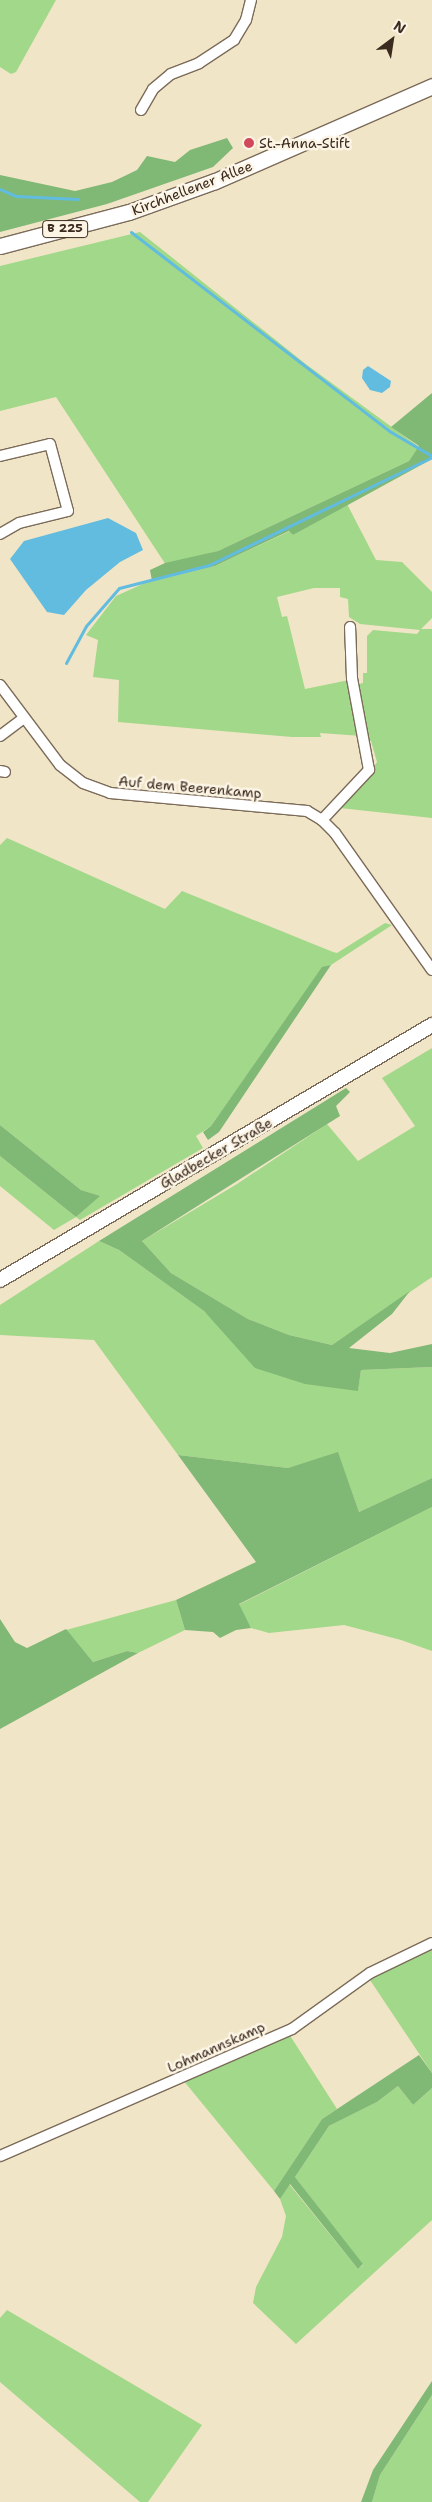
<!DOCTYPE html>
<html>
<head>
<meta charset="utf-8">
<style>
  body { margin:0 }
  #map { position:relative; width:432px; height:2502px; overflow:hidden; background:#f1e5c7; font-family:"Shantell Sans",sans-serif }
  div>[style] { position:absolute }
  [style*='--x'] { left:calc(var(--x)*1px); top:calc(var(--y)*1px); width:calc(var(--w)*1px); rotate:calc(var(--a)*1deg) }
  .green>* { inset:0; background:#a1d889 }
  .forest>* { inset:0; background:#80b875 }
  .water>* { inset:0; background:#61bcdf }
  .stream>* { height:3px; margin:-1.5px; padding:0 1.5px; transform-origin:1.5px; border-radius:1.5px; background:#61bcdf }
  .roads { filter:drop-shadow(1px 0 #7b6b59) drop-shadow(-1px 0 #7b6b59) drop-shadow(0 1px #7b6b59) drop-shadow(0 -1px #7b6b59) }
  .street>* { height:10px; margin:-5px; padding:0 5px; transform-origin:5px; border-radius:5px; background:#fff }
  .secondary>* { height:14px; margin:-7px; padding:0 7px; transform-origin:7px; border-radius:7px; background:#fff }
  .primary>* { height:15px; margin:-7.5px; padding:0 7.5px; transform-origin:7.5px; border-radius:7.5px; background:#fff }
  .dots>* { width:14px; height:14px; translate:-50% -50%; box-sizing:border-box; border:2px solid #fcf5e5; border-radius:50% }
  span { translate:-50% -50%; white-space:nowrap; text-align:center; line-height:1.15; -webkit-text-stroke:5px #fcf5e5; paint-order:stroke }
  .shield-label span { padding:1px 4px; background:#fcf5e5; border:1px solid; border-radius:4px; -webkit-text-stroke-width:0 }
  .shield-label { font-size:12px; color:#3b2a1e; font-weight:700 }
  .poi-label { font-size:14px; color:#3b2a1e }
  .left { translate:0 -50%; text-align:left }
  .street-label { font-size:14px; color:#3b2a1e }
  .north { position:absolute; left:367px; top:15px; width:50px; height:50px; -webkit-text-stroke:4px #fcf5e5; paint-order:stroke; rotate:31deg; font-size:14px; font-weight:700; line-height:20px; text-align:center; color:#3b2a1e }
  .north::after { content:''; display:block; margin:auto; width:18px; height:22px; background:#3b2a1e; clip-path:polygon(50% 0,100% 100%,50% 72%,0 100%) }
</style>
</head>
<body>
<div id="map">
  <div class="green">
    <i style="clip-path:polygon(0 0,56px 0,16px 72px,11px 74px,0 67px)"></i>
    <i style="clip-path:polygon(140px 232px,307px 365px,419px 447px,409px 461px,218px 551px,166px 565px,56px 397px,0 411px,0 266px)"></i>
    <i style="clip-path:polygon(347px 504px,376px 560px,402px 562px,432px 592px,432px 618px,421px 629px,432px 629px,432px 818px,340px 808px,365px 780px,377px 762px,371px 741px,368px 740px,356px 685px,363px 683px,363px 673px,367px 673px,367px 636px,373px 630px,417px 634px,420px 630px,360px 624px,349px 617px,348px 599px,340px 597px,340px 588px,314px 588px,277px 597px,282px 617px,287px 616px,305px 689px,349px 680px,362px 736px,320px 733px,321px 737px,292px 737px,118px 722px,119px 680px,93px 677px,98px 640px,86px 635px,116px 596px,145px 583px,215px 566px,290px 531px,293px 535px)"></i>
    <i style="clip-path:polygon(7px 838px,165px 909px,182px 891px,333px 952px,337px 953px,385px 923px,392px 925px,331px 965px,322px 968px,211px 1126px,196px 1136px,203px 1148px,80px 1220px,76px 1217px,54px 1230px,0 1186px,0 1156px,76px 1217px,99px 1196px,81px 1190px,0 1125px,0 845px)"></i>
    <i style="clip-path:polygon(432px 1048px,432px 1277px,332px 1345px,289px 1335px,248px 1319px,171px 1273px,142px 1241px,237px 1184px,327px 1124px,358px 1161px,415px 1126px,382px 1078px)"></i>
    <i style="clip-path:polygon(99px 1241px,119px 1250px,204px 1311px,224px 1331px,358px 1390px,361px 1370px,432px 1367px,432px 1478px,359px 1512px,338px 1453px,288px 1468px,178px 1455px,94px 1340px,0 1335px,0 1305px)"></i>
    <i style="clip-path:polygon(432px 1507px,432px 1651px,401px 1640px,344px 1625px,269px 1633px,251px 1628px,238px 1605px)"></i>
    <i style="clip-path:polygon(176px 1600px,185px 1630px,138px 1653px,127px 1651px,93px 1662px,66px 1630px)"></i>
    <i style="clip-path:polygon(432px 1949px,432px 2073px,370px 1980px,396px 1961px)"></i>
    <i style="clip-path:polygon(289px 2034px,337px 2109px,322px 2119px,274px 2191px,183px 2080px)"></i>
    <i style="clip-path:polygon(398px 2086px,413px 2105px,432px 2088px,432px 2220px,296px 2344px,253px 2303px,256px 2287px,282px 2237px,286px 2216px,280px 2199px,289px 2184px,358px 2269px,363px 2265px,295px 2177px,329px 2126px,377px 2102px)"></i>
    <i style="clip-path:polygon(7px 2310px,202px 2425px,148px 2502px,140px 2502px,0 2382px,0 2318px)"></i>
    <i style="clip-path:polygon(432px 2395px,432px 2502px,372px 2502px,380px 2475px)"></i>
  </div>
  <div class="forest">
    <i style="clip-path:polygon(227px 138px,233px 148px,213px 167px,107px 204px,0 232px,0 175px,75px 191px,112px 182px,137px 170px,147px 156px,175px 162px,190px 150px)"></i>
    <i style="clip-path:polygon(432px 393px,432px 459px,293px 535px,289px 531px,215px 566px,152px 581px,150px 570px,165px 563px,218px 551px,409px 461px,419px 446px,391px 427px)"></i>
    <i style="clip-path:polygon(331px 965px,219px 1132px,208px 1140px,203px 1132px,211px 1126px,322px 967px)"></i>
    <i style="clip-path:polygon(346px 1088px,350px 1092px,336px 1106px,340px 1116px,142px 1241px,171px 1273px,248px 1319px,289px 1335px,332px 1345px,410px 1291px,392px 1314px,349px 1348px,390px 1353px,432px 1344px,432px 1367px,361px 1370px,358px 1391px,305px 1384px,255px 1368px,204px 1311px,119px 1250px,99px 1241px)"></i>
    <i style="clip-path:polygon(0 1125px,81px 1190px,100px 1196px,76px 1217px,0 1156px)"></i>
    <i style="clip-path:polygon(338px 1452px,359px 1512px,432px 1478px,432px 1507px,239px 1604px,251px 1628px,236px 1630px,220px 1638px,213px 1632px,185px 1630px,176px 1600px,256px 1562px,178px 1455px,288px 1468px)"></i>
    <i style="clip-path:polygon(0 1619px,15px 1642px,27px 1648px,66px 1629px,93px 1662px,127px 1651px,138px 1653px,0 1729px)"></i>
    <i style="clip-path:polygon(419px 2055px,432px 2073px,432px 2088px,413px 2105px,398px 2086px,377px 2102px,329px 2126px,295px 2177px,363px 2264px,358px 2269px,290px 2184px,280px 2199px,274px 2191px,322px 2119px)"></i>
    <i style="clip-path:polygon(432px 2381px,432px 2395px,380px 2475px,372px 2502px,361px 2502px,373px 2470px)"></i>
  </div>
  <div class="water">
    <i style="clip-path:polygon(368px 366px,391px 381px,390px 387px,382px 393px,370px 390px,362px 378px,363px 370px)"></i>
    <i style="clip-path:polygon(108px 518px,136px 533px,143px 550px,120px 562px,86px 590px,64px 615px,47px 612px,10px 559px,24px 541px)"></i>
  </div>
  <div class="stream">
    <i style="--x:0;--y:189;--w:17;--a:24"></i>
    <i style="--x:16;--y:196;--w:62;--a:2.8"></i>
    <i style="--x:131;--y:232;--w:328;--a:37.6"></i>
    <i style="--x:391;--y:432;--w:48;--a:30.3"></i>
    <i style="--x:66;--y:663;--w:42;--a:-61.6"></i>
    <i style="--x:86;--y:626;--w:50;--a:-49"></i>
    <i style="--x:119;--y:588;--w:93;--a:-14.3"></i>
    <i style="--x:209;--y:565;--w:248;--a:-25.8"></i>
  </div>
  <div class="roads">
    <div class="street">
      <i style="--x:141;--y:110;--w:24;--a:-60"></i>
      <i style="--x:153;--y:89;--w:23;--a:-40"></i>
      <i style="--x:171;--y:74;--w:30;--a:-21"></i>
      <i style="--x:199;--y:63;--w:42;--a:-33.3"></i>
      <i style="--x:234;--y:40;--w:23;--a:-59"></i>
      <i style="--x:246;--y:20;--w:21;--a:-76"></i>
      <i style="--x:0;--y:456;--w:51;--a:-13.5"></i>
      <i style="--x:50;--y:444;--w:69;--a:75"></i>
      <i style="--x:68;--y:511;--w:50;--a:166.2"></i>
      <i style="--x:19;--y:523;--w:22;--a:150"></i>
      <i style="--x:0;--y:685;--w:100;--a:53.1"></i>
      <i style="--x:60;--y:765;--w:29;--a:38"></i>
      <i style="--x:83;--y:783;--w:29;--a:20"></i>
      <i style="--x:110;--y:793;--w:198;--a:5.2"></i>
      <i style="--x:307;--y:811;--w:17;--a:31"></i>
      <i style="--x:322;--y:820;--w:18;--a:45"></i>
      <i style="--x:335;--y:833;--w:168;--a:54.7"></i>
      <i style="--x:0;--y:736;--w:30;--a:-37"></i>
      <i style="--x:0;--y:771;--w:5;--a:11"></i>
      <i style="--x:322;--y:820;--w:69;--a:-46.8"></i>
      <i style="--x:369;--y:770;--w:94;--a:-100.5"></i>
      <i style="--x:352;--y:678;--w:51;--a:-92.2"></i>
      <i style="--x:0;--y:2156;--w:318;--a:-23.5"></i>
      <i style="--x:292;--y:2029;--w:96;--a:-35.7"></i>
      <i style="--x:370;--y:1973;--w:69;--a:-25.8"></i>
    </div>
    <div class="secondary">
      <i style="--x:0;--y:1280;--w:502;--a:-30.55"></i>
    </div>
    <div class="primary">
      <i style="--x:0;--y:246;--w:133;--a:-14.8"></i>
      <i style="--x:129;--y:212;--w:91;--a:-19.8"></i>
      <i style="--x:215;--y:181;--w:237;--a:-23.6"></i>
    </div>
  </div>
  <div class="dots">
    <i style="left:249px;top:143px;background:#d1495b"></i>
  </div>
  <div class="shield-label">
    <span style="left:65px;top:229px">B 225</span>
  </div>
  <div class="poi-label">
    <span class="left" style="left:259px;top:143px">St.-Anna-Stift</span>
  </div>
  <div class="street-label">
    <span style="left:192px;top:188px;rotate:-21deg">Kirchhellener Allee</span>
    <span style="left:190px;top:787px;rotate:5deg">Auf dem Beerenkamp</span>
    <span style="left:216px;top:1153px;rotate:-30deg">Gladbecker Straße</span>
    <span style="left:216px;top:2047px;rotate:-24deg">Lohmannskamp</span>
  </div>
  <div class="north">N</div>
</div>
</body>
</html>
